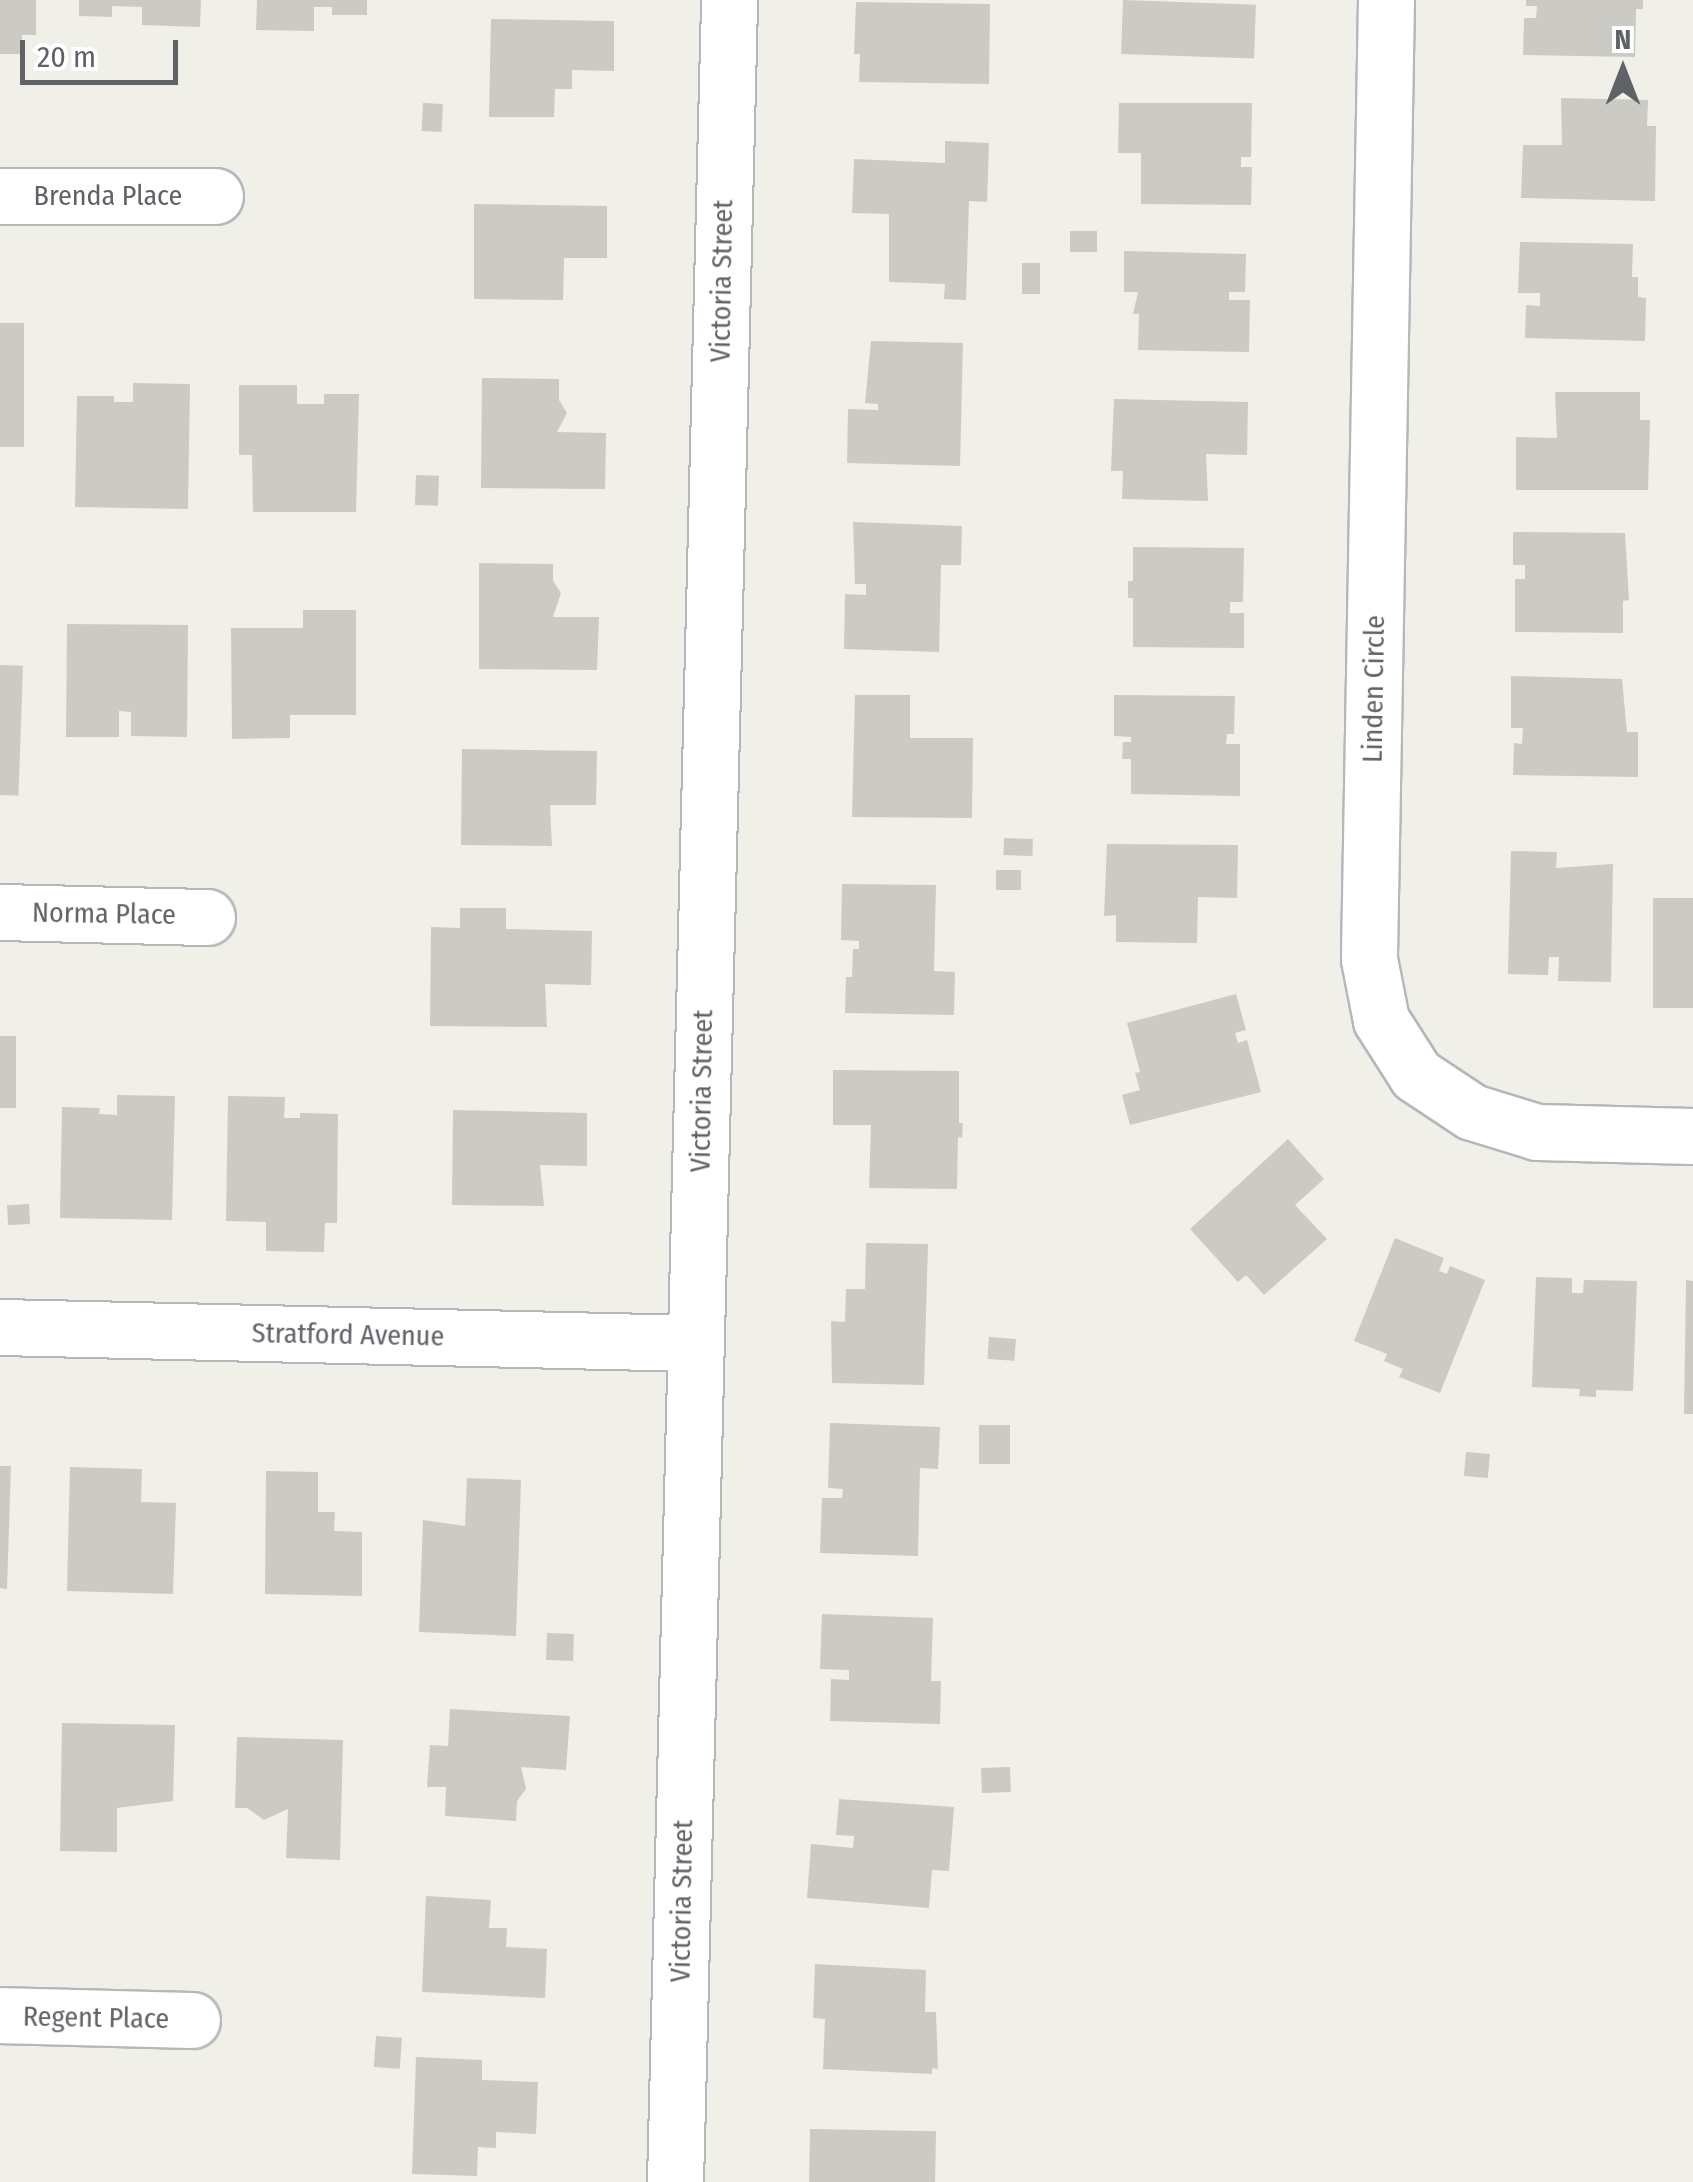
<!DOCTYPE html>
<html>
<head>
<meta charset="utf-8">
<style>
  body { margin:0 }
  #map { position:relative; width:1693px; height:2182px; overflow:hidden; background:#f0efe8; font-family:"Fira Sans Condensed",sans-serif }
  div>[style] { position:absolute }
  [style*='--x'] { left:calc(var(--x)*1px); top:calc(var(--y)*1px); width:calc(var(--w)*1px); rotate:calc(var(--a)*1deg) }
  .building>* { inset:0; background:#cccac4; transform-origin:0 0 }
  .roads { filter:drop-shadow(2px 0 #b5b7bb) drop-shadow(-2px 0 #b5b7bb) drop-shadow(0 2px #b5b7bb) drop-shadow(0 -2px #b5b7bb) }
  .street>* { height:55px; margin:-27.5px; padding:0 27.5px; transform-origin:27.5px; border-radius:27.5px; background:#fff }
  span { translate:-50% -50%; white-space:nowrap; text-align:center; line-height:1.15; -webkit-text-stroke:8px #fff; paint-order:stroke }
  .street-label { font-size:28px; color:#5f6267 }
  .north { position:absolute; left:1573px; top:20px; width:100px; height:100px; -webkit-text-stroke:8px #fff; paint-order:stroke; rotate:0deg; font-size:28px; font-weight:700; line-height:40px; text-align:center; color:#5f6267 }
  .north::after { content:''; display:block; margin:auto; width:35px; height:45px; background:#5f6267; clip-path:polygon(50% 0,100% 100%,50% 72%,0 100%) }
  .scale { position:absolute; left:20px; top:40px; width:158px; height:45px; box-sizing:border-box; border:5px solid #5f6267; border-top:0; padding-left:12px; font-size:30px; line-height:35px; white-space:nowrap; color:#5f6267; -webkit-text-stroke:8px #fff; paint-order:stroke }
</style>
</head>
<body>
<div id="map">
  <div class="building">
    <i style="clip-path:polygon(0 0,36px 0,36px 35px,22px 35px,21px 54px,0 54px)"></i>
    <i style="clip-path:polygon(79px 0,201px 0,200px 27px,142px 25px,142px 7px,112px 6px,112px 17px,79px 16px)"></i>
    <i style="clip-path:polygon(257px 0,367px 0,367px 15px,332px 15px,332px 7px,314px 7px,314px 31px,256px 30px)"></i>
    <i style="left:1123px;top:0;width:133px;height:54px;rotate:2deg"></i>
    <i style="clip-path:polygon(1526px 0,1643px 0,1643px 9px,1636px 9px,1635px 57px,1523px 55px,1524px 18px,1536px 18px,1537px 6px,1526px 6px)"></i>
    <i style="clip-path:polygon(856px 2px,990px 4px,989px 84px,859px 82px,860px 54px,854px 54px)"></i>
    <i style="clip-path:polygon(491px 19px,614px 21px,614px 71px,572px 70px,572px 89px,555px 89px,554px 117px,489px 117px)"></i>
    <i style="clip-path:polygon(1561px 98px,1648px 100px,1647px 126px,1656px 126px,1655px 201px,1521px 198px,1523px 145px,1562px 145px)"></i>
    <i style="left:423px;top:103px;width:20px;height:28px;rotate:3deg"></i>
    <i style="clip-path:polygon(1119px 103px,1252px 103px,1251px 157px,1241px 157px,1241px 167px,1252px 167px,1251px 205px,1141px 204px,1141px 153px,1118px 153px)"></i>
    <i style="clip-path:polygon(945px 141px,989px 143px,987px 202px,969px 201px,966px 300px,944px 299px,945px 284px,889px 282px,889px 214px,852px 213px,854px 159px,945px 163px)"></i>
    <i style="clip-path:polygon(474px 204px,607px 206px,607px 258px,564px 258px,563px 300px,474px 299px)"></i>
    <i style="left:1097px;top:231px;width:21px;height:27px;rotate:90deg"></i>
    <i style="clip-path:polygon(1520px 242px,1633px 244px,1632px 277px,1638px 277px,1638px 297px,1646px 298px,1645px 341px,1525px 338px,1526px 305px,1540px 306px,1540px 293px,1518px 293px)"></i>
    <i style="clip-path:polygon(1124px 251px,1246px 254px,1245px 292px,1229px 292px,1229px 300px,1250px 300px,1249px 352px,1138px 350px,1139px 314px,1133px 314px,1138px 292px,1124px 292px)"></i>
    <i style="left:1022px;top:263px;width:18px;height:31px"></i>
    <i style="left:0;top:323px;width:24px;height:124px"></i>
    <i style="clip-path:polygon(871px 341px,963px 343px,960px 466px,847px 463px,848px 409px,878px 410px,878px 404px,865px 403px)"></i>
    <i style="clip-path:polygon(482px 378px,559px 379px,559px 400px,567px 413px,557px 432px,606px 433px,605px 489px,481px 488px)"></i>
    <i style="clip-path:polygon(133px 383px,190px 384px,188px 509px,75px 507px,77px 396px,114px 396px,114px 402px,133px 402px)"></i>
    <i style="clip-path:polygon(239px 385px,297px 385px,297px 404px,324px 404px,324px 394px,359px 394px,356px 512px,253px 512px,252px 455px,239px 455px)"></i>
    <i style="clip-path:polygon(1555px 392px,1640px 392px,1640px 420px,1650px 420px,1648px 490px,1516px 490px,1516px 437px,1557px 438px)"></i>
    <i style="clip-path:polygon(1114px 399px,1248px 402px,1247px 455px,1206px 454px,1208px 501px,1122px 499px,1123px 471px,1111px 471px)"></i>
    <i style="left:416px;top:475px;width:23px;height:30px;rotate:2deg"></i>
    <i style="clip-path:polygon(853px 522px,962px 526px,961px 565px,941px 565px,939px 652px,844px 649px,845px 594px,866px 595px,866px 584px,855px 584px)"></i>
    <i style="clip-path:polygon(1513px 532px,1625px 533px,1629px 600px,1623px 601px,1623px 633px,1515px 632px,1515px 579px,1525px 579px,1525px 565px,1513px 565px)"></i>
    <i style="clip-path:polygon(1133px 547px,1244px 548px,1243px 602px,1230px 602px,1230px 613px,1244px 613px,1244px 648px,1133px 647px,1133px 598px,1128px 598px,1128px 581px,1133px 581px)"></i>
    <i style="clip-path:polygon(479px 563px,553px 564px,553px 581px,561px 593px,553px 617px,599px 617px,597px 670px,479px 669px)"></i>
    <i style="clip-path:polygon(303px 610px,356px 610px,356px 715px,290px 715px,290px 738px,232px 739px,231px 628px,303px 628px)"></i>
    <i style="clip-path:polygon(67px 624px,188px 625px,187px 737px,131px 736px,131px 712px,119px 711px,119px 737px,66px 737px)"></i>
    <i style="left:0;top:665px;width:23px;height:130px;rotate:2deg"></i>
    <i style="clip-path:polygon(1511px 676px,1622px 679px,1627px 732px,1638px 732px,1638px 777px,1513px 775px,1514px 743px,1522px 744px,1523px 728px,1511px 728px)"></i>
    <i style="clip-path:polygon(855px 695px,910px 695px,910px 738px,973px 738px,972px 818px,852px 817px)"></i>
    <i style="clip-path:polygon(1114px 695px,1235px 696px,1234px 734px,1227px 734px,1226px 744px,1240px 744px,1240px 796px,1131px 794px,1131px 759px,1122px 759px,1123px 742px,1131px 742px,1131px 737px,1114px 736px)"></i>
    <i style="clip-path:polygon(462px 749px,597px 751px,596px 805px,550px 805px,552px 846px,461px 845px)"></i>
    <i style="left:1004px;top:838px;width:29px;height:17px;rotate:2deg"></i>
    <i style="clip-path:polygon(1107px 844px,1238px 845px,1237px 898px,1198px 897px,1197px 943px,1116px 942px,1116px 915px,1104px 916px)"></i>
    <i style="clip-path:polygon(1511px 851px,1557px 852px,1556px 868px,1613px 864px,1611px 982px,1558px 981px,1559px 957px,1549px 957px,1548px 975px,1508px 974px)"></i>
    <i style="left:996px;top:870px;width:25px;height:20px"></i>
    <i style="clip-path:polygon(842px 884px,936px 885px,934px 971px,955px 972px,954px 1015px,845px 1013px,846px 977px,852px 977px,853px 949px,859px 949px,859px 941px,841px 940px)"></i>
    <i style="left:1653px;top:898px;width:40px;height:110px"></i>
    <i style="clip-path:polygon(460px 908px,506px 908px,506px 929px,592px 931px,591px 985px,545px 984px,547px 1027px,430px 1026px,431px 927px,460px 928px)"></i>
    <i style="clip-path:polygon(1236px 994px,1246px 1030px,1235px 1033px,1238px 1043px,1247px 1040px,1261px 1092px,1130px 1125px,1122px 1095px,1140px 1090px,1135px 1073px,1140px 1072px,1127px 1023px)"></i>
    <i style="left:0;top:1036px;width:16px;height:72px"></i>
    <i style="clip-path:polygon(833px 1070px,959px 1071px,959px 1123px,963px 1123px,962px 1138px,958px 1137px,957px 1189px,869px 1188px,871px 1125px,833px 1125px)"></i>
    <i style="clip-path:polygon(117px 1095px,175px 1096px,172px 1220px,60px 1218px,62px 1107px,100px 1108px,99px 1114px,117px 1115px)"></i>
    <i style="clip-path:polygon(228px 1096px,285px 1097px,284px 1118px,300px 1118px,300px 1113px,338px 1114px,337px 1223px,325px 1223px,324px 1252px,266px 1251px,266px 1222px,226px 1221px)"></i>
    <i style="clip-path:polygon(453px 1110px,587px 1113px,587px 1166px,540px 1165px,544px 1206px,452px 1205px)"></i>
    <i style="clip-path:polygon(1288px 1139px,1324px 1179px,1295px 1205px,1327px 1239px,1264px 1295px,1246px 1275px,1238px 1282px,1190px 1229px)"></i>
    <i style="left:29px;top:1204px;width:20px;height:22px;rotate:87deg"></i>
    <i style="clip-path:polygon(1395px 1238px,1444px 1258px,1439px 1271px,1447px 1274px,1450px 1266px,1485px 1280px,1440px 1393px,1399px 1377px,1403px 1369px,1384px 1361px,1387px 1354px,1354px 1341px)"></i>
    <i style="clip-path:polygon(866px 1243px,928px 1244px,924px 1385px,832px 1383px,831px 1321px,845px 1322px,846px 1289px,865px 1289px)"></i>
    <i style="clip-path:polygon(1536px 1277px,1572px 1278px,1572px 1293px,1583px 1293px,1584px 1280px,1637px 1281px,1633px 1391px,1596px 1390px,1596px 1397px,1579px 1396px,1580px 1389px,1532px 1387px)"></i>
    <i style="clip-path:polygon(1686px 1280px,1693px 1281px,1693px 1414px,1684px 1414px)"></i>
    <i style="left:989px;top:1337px;width:27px;height:22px;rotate:4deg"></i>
    <i style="clip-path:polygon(830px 1423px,940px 1427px,938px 1469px,920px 1468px,918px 1556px,820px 1553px,822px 1498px,842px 1498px,843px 1489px,828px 1488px)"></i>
    <i style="left:979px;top:1425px;width:31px;height:39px"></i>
    <i style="left:1466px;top:1452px;width:24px;height:24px;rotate:5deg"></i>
    <i style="clip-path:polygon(0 1466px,11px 1466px,7px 1589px,0 1588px)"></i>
    <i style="clip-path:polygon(70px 1467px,142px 1469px,141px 1502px,176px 1503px,173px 1594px,67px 1591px)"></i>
    <i style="clip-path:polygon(266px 1471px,318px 1472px,318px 1512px,335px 1512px,334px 1531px,362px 1532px,362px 1596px,265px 1594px)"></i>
    <i style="clip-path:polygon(467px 1478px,521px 1480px,516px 1636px,419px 1632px,423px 1520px,465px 1526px)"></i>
    <i style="clip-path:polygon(822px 1614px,933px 1618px,931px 1681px,941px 1681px,940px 1724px,830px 1721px,831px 1679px,849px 1680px,849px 1670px,820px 1669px)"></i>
    <i style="left:547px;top:1633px;width:27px;height:27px;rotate:2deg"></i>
    <i style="clip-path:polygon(450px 1709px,570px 1716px,566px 1770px,521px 1767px,526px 1789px,517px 1801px,516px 1821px,445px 1816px,446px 1787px,427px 1787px,430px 1745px,448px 1746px)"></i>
    <i style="clip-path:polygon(62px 1723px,175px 1725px,173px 1801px,117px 1808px,117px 1852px,60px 1851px)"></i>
    <i style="clip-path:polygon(237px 1737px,343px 1740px,340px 1860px,286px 1858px,288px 1809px,264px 1820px,247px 1808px,235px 1808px)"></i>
    <i style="left:1010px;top:1767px;width:25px;height:29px;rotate:88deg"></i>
    <i style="clip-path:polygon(839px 1799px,954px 1807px,949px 1871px,932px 1870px,929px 1908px,807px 1898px,811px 1844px,853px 1848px,854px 1836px,836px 1835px)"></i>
    <i style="clip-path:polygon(426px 1896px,491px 1900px,489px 1928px,507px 1928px,506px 1947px,547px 1949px,545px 1998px,422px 1992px)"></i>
    <i style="clip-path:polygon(815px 1964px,926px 1970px,925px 2012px,936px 2012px,938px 2069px,932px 2068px,932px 2074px,823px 2069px,825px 2019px,813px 2018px)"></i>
    <i style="left:376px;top:2036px;width:26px;height:31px;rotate:4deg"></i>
    <i style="clip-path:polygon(416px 2057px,482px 2060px,482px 2080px,538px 2082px,536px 2134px,496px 2132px,496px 2148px,478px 2147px,477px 2176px,412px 2174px)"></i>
    <i style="left:810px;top:2129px;width:126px;height:53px;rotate:1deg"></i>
  </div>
  <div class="roads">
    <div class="street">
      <i style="--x:1386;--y:0;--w:959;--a:91.02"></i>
      <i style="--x:1369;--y:959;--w:62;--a:78.9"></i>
      <i style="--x:1381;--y:1020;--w:65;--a:57.5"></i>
      <i style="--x:1416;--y:1075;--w:67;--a:33.5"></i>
      <i style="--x:1472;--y:1112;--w:68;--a:17.1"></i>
      <i style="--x:1537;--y:1132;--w:156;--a:1.5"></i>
      <i style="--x:0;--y:196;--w:215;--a:0"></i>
      <i style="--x:0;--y:912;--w:207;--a:1.4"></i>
      <i style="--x:0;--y:1327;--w:696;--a:1.32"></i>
      <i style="--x:0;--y:2015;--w:192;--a:1.5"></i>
      <i style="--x:675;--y:2182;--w:2183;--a:-88.58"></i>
    </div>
  </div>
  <div class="street-label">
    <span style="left:108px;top:196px">Brenda Place</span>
    <span style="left:722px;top:281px;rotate:-89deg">Victoria Street</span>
    <span style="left:1374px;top:689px;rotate:-89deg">Linden Circle</span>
    <span style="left:104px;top:914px;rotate:1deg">Norma Place</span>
    <span style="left:702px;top:1091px;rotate:-89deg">Victoria Street</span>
    <span style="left:348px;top:1335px;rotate:1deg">Stratford Avenue</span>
    <span style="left:682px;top:1901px;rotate:-89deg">Victoria Street</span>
    <span style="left:96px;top:2018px;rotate:1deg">Regent Place</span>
  </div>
  <div class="north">N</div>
  <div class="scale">20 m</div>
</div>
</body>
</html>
